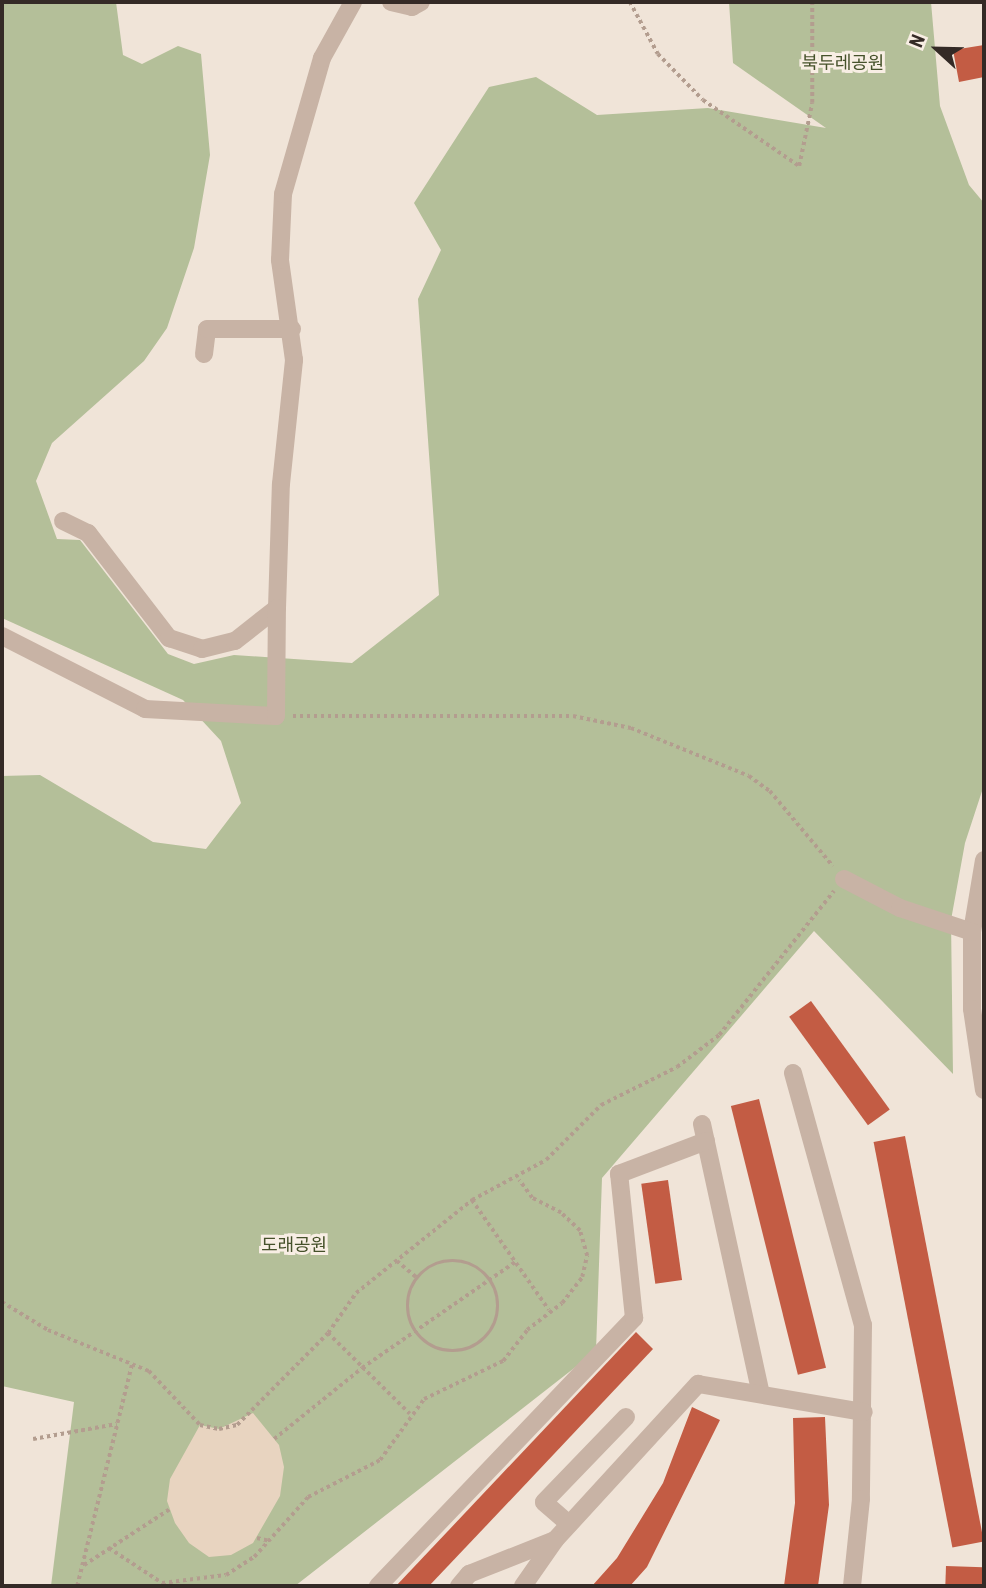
<!DOCTYPE html>
<html>
<head>
<meta charset="utf-8">
<style>
  body { margin:0 }
  #map { position:relative; width:986px; height:1588px; overflow:hidden; background:#f0e4d8; font-family:"Roboto Condensed","Noto Sans KR",sans-serif }
  div>[style] { position:absolute }
  [style*='--x'] { left:calc(var(--x)*1px); top:calc(var(--y)*1px); width:calc(var(--w)*1px); rotate:calc(var(--a)*1deg) }
  .green>* { inset:0; background:#b4bf99 }
  .plaza>* { inset:0; background:#e8d4c0 }
  .building>* { inset:0; background:#c35c44; transform-origin:0 0 }
  .path>* { height:3.5px; margin-top:-1.75px; transform-origin:0; background:repeating-linear-gradient(90deg,#b39d8f 0 3.5px,transparent 0 7px) }
  .path>.ring { margin:-1.75px; padding:0; box-sizing:content-box; background:none; border:3.5px solid #b39d8f; border-radius:50% }
  .minor>* { height:18px; margin:-9px; padding:0 9px; transform-origin:9px; border-radius:9px; background:#c8b3a5 }
  span { translate:-50% -50%; white-space:nowrap; text-align:center; line-height:1.15; -webkit-text-stroke:6px #f8eee4; paint-order:stroke }
  .park-label { font-size:18px; color:#45512a }
  .frame { position:absolute; inset:0; border:4px solid #342a26; pointer-events:none }
  .north { position:absolute; left:902px; top:14px; width:70px; height:70px; -webkit-text-stroke:5px #f8eee4; paint-order:stroke; rotate:292deg; font-size:19px; font-weight:700; line-height:28px; text-align:center; color:#342a26 }
  .north::after { content:''; display:block; margin:auto; width:24px; height:32px; background:#342a26; clip-path:polygon(50% 0,100% 100%,50% 72%,0 100%) }
</style>
</head>
<body>
<div id="map">
  <div class="green">
    <i style="clip-path:polygon(2px 2px,116px 2px,123px 55px,142px 64px,178px 46px,201px 54px,210px 155px,194px 248px,167px 328px,144px 361px,52px 443px,36px 481px,57px 539px,80px 540px,168px 654px,194px 664px,234px 655px,352px 663px,439px 595px,418px 299px,441px 250px,414px 203px,489px 87px,536px 77px,597px 115px,708px 108px,826px 128px,733px 63px,729px 2px,931px 2px,940px 106px,969px 185px,984px 203px,984px 785px,965px 843px,951px 920px,953px 1074px,814px 931px,602px 1178px,596px 1351px,295px 1586px,51px 1586px,74px 1402px,2px 1386px,2px 776px,40px 775px,153px 842px,206px 849px,241px 803px,221px 741px,183px 700px,2px 618px)"></i>
  </div>
  <div class="plaza">
    <i style="clip-path:polygon(253px 1413px,279px 1445px,284px 1467px,280px 1496px,253px 1543px,231px 1555px,209px 1557px,189px 1543px,175px 1523px,167px 1501px,170px 1479px,200px 1425px,219px 1429px)"></i>
  </div>
  <div class="building">
    <i style="clip-path:polygon(984px 45px,984px 77px,959px 82px,953px 50px)"></i>
    <i style="left:811px;top:1001px;width:134px;height:27px;rotate:54deg"></i>
    <i style="left:759px;top:1099px;width:277px;height:29px;rotate:76deg"></i>
    <i style="left:905px;top:1136px;width:413px;height:32px;rotate:79deg"></i>
    <i style="left:668px;top:1180px;width:101px;height:27px;rotate:82deg"></i>
    <i style="clip-path:polygon(636px 1332px,653px 1349px,521px 1489px,429px 1586px,396px 1586px)"></i>
    <i style="clip-path:polygon(692px 1407px,720px 1420px,647px 1567px,630px 1586px,592px 1586px,617px 1558px,663px 1483px)"></i>
    <i style="clip-path:polygon(825px 1417px,829px 1505px,818px 1586px,784px 1586px,795px 1503px,793px 1418px)"></i>
    <i style="left:946px;top:1566px;width:37px;height:20px;rotate:2deg"></i>
  </div>
  <div class="path">
    <i style="--x:630;--y:2;--w:59;--a:61.7"></i>
    <i style="--x:658;--y:54;--w:64;--a:45.6"></i>
    <i style="--x:703;--y:100;--w:116;--a:34.5"></i>
    <i style="--x:799;--y:166;--w:64;--a:-78.3"></i>
    <i style="--x:812;--y:103;--w:101;--a:-90"></i>
    <i style="--x:293;--y:716;--w:280;--a:0"></i>
    <i style="--x:573;--y:716;--w:59;--a:11.7"></i>
    <i style="--x:631;--y:728;--w:127;--a:22.1"></i>
    <i style="--x:749;--y:776;--w:26;--a:36"></i>
    <i style="--x:770;--y:791;--w:98;--a:50"></i>
    <i style="--x:472;--y:1200;--w:134;--a:55"></i>
    <i style="--x:397;--y:1261;--w:26;--a:40"></i>
    <i class="ring" style="left:408px;top:1261px;width:86.5px;height:86.5px"></i>
    <i style="--x:2;--y:1302;--w:54;--a:31.3"></i>
    <i style="--x:48;--y:1330;--w:109;--a:22.1"></i>
    <i style="--x:149;--y:1371;--w:74;--a:46.6"></i>
    <i style="--x:200;--y:1425;--w:19;--a:12"></i>
    <i style="--x:219;--y:1429;--w:18;--a:-13"></i>
    <i style="--x:237;--y:1425;--w:129;--a:-45.3"></i>
    <i style="--x:328;--y:1333;--w:49;--a:-55"></i>
    <i style="--x:356;--y:1293;--w:149;--a:-38.7"></i>
    <i style="--x:472;--y:1200;--w:84;--a:-28.4"></i>
    <i style="--x:546;--y:1160;--w:78;--a:-45"></i>
    <i style="--x:601;--y:1105;--w:85;--a:-26.6"></i>
    <i style="--x:677;--y:1067;--w:53;--a:-37.3"></i>
    <i style="--x:719;--y:1035;--w:184;--a:-51.4"></i>
    <i style="--x:328;--y:1333;--w:115;--a:44.6"></i>
    <i style="--x:33;--y:1439;--w:85;--a:-10.1"></i>
    <i style="--x:274;--y:1439;--w:113;--a:-38.9"></i>
    <i style="--x:362;--y:1368;--w:186;--a:-34.7"></i>
    <i style="--x:257;--y:1538;--w:13;--a:13"></i>
    <i style="--x:109;--y:1548;--w:64;--a:33.4"></i>
    <i style="--x:162;--y:1583;--w:64;--a:-7.1"></i>
    <i style="--x:226;--y:1575;--w:33;--a:-33"></i>
    <i style="--x:254;--y:1557;--w:81;--a:-48"></i>
    <i style="--x:308;--y:1497;--w:81;--a:-27.2"></i>
    <i style="--x:380;--y:1460;--w:75;--a:-54.2"></i>
    <i style="--x:424;--y:1399;--w:88;--a:-25.7"></i>
    <i style="--x:503;--y:1361;--w:39;--a:-52"></i>
    <i style="--x:527;--y:1330;--w:44;--a:-37.6"></i>
    <i style="--x:562;--y:1303;--w:33;--a:-52"></i>
    <i style="--x:582;--y:1277;--w:22;--a:-77"></i>
    <i style="--x:587;--y:1256;--w:26;--a:-106"></i>
    <i style="--x:580;--y:1231;--w:26;--a:-137"></i>
    <i style="--x:561;--y:1213;--w:33;--a:-153"></i>
    <i style="--x:532;--y:1198;--w:22;--a:-126"></i>
    <i style="--x:84;--y:1565;--w:103;--a:-33.1"></i>
    <i style="--x:77;--y:1586;--w:230;--a:-76.1"></i>
  </div>
  <div class="minor">
    <i style="--x:391;--y:2;--w:22;--a:13"></i>
    <i style="--x:412;--y:7;--w:10;--a:-29"></i>
    <i style="--x:204;--y:354;--w:25;--a:-83"></i>
    <i style="--x:207;--y:329;--w:85;--a:0"></i>
    <i style="--x:63;--y:521;--w:28;--a:26"></i>
    <i style="--x:88;--y:533;--w:133;--a:52.4"></i>
    <i style="--x:169;--y:638;--w:35;--a:18"></i>
    <i style="--x:202;--y:649;--w:34;--a:-14"></i>
    <i style="--x:235;--y:641;--w:53;--a:-38.2"></i>
    <i style="--x:277;--y:608;--w:124;--a:-88.2"></i>
    <i style="--x:281;--y:484;--w:125;--a:-84"></i>
    <i style="--x:294;--y:360;--w:101;--a:-98"></i>
    <i style="--x:280;--y:260;--w:66;--a:-87.4"></i>
    <i style="--x:283;--y:194;--w:141;--a:-74"></i>
    <i style="--x:322;--y:58;--w:64;--a:-61"></i>
    <i style="--x:2;--y:636;--w:161;--a:27"></i>
    <i style="--x:145;--y:709;--w:131;--a:3.1"></i>
    <i style="--x:276;--y:716;--w:108;--a:-89.5"></i>
    <i style="--x:984;--y:860;--w:73;--a:99.5"></i>
    <i style="--x:972;--y:932;--w:77;--a:90"></i>
    <i style="--x:972;--y:1009;--w:82;--a:81.6"></i>
    <i style="--x:844;--y:879;--w:63;--a:27.4"></i>
    <i style="--x:900;--y:908;--w:76;--a:18.4"></i>
    <i style="--x:793;--y:1073;--w:262;--a:74.5"></i>
    <i style="--x:863;--y:1325;--w:174;--a:90.7"></i>
    <i style="--x:861;--y:1499;--w:87;--a:95.9"></i>
    <i style="--x:702;--y:1124;--w:273;--a:77.7"></i>
    <i style="--x:569;--y:1524;--w:33;--a:-139"></i>
    <i style="--x:544;--y:1502;--w:118;--a:-46"></i>
    <i style="--x:378;--y:1586;--w:371;--a:-46.3"></i>
    <i style="--x:634;--y:1318;--w:145;--a:-95.9"></i>
    <i style="--x:619;--y:1174;--w:93;--a:-20.8"></i>
    <i style="--x:459;--y:1586;--w:16;--a:-50"></i>
    <i style="--x:469;--y:1574;--w:92;--a:-21.6"></i>
    <i style="--x:555;--y:1540;--w:212;--a:-47.5"></i>
    <i style="--x:698;--y:1384;--w:168;--a:9.6"></i>
    <i style="--x:523;--y:1586;--w:56;--a:-55.2"></i>
  </div>
  <div class="park-label">
    <span style="left:843px;top:63px">북두레공원</span>
    <span style="left:294px;top:1245px">도래공원</span>
  </div>
  <div class="frame"></div>
  <div class="north">N</div>
</div>
</body>
</html>
